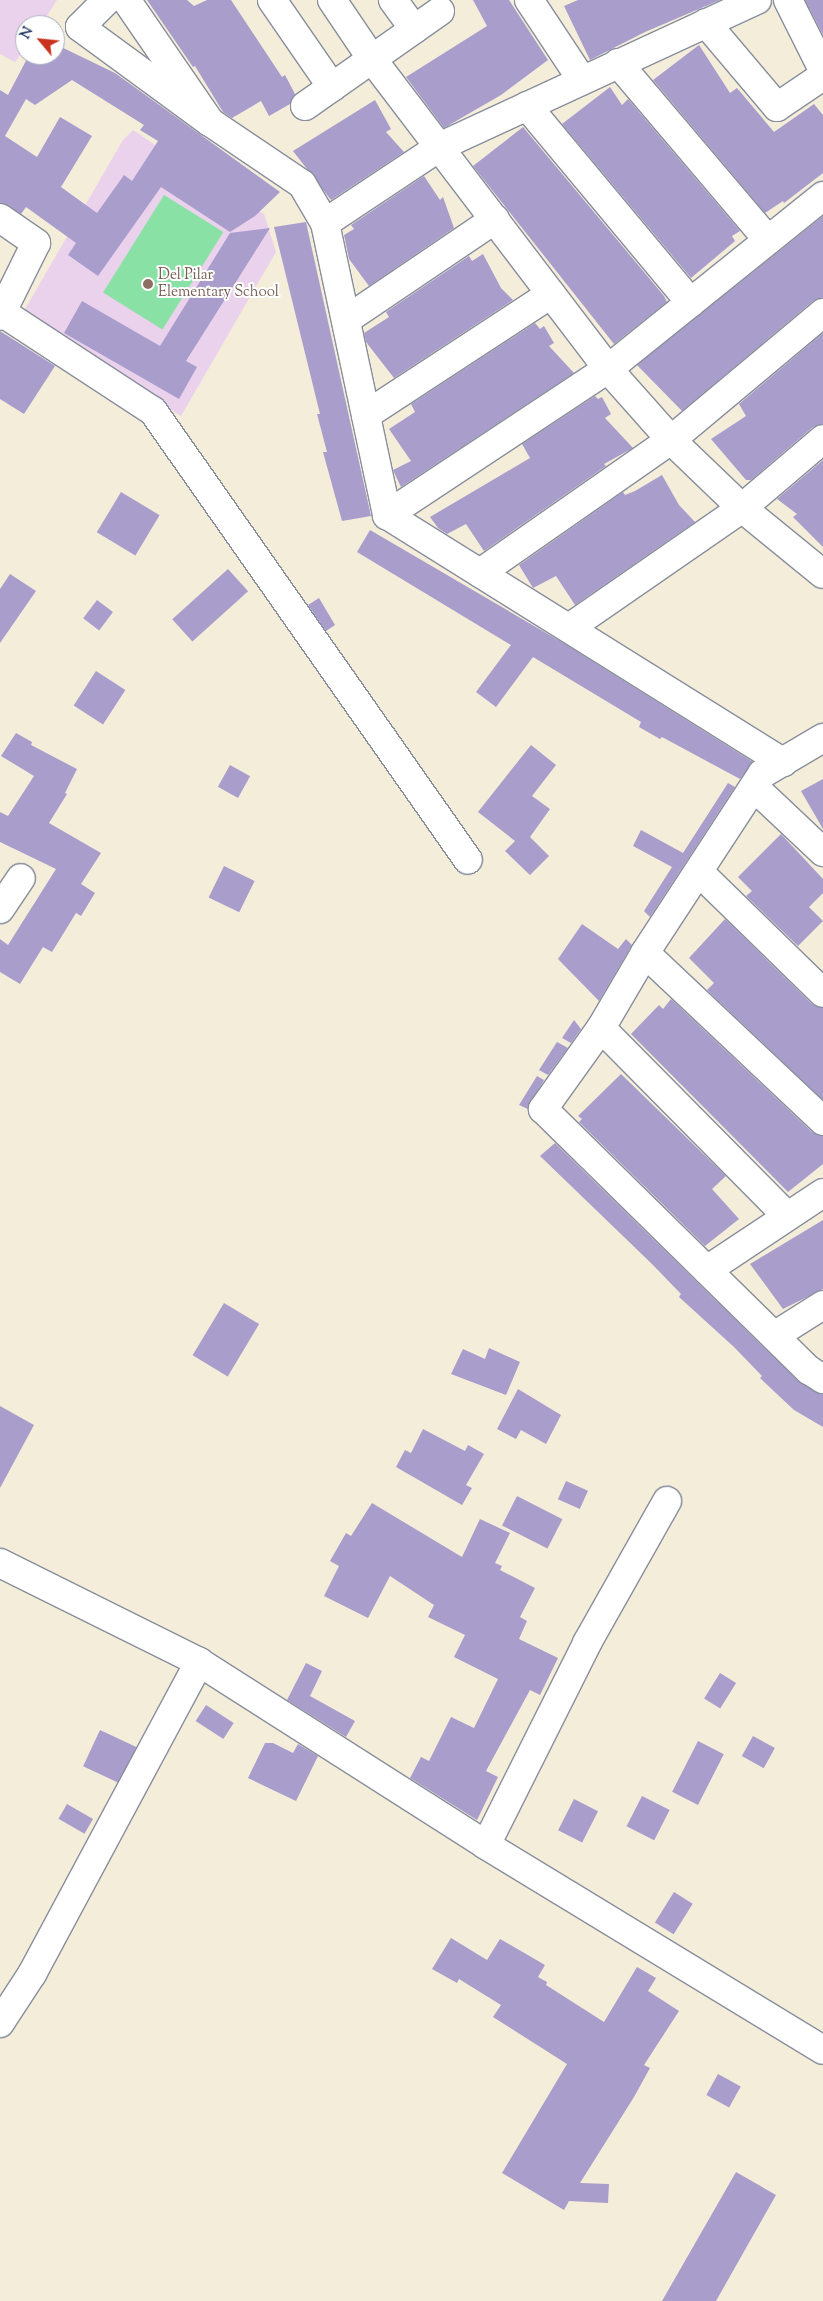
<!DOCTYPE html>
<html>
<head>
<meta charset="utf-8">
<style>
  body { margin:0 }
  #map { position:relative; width:823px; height:2301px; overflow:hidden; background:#f4edda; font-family:"Sorts Mill Goudy",serif }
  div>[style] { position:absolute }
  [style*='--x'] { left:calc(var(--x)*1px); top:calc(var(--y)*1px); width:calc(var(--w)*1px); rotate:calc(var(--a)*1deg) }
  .built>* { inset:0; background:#ead1ec }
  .green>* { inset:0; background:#89e1a5; transform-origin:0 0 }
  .building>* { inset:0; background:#a99dcc; transform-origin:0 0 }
  .roads { filter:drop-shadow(1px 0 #888e9c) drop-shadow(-1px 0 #888e9c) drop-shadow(0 1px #888e9c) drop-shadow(0 -1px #888e9c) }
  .minor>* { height:28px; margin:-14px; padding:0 14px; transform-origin:14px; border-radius:14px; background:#fff }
  .dots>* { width:14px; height:14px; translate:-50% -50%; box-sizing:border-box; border:2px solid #fff; border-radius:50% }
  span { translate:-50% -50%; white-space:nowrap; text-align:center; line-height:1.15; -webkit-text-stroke:4px #fff; paint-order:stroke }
  .education-label { font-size:15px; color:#785e54 }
  .left { translate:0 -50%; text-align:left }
  .north { position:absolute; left:15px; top:15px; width:50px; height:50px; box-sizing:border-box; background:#fff; border:1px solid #a4acbf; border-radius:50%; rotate:298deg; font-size:14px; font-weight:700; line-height:20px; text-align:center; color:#1b2f5e }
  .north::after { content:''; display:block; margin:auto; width:18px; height:22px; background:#c8321e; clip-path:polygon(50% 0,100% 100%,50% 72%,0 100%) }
</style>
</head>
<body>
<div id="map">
  <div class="built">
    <i style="clip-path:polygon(0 0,57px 0,41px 25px,25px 25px,25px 48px,15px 62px,0 54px)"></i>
    <i style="clip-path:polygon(133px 130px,219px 188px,264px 214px,276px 252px,181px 416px,21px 316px,123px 140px)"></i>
  </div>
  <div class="green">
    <i style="left:164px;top:195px;width:70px;height:115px;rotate:32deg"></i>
  </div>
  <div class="building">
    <i style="clip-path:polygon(147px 0,187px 0,194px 6px,207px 0,231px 0,282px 77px,285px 75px,295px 94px,290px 104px,269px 116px,261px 101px,232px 118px,223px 112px,195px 66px,193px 67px)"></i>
    <i style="clip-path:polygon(473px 0,509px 0,548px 60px,501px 95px,444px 128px,406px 77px,487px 26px)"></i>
    <i style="clip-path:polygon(578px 0,720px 0,645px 32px,590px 60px,564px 6px)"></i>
    <i style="clip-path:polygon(805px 0,823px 0,823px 35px)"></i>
    <i style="clip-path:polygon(evenodd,55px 44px,115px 73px,280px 192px,255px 216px,230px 232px,161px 187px,98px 276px,68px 255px,76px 243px,26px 207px,21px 214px,0 203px,0 90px,8px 95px,29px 55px,55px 55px,55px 44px,72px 80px,144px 125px,140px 130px,158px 141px,132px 181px,124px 175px,97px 213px,61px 187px,92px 136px,60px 117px,37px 157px,5px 136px,26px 99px,35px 105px,72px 80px)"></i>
    <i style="clip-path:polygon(699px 45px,730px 93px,737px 88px,774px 132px,814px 104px,823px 115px,823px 173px,784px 203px,783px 201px,765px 213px,653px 80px)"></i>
    <i style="clip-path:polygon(610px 87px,622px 105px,628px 99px,740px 231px,732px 236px,735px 241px,691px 278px,562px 124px)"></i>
    <i style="clip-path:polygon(375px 100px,391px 129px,386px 132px,404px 152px,331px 200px,293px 151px)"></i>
    <i style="clip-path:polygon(523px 127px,664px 296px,667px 302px,614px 344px,473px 166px)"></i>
    <i style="clip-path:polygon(424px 176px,440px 200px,443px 197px,454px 228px,369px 286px,349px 259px,344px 235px,354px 229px,351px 225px)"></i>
    <i style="clip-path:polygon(823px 216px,823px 298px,813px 301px,682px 411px,637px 365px)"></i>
    <i style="clip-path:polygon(306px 222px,371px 516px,342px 521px,323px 452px,327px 452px,317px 414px,320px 414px,274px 227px)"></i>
    <i style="clip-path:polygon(270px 228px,186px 361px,197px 367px,179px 399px,64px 333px,82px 301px,160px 346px,230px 233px)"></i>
    <i style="clip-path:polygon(483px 254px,501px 288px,513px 300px,394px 378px,366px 342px,364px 333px,389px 317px,386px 312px,469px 256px,472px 261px)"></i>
    <i style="clip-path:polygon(535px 323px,540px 329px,544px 326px,554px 343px,549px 346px,574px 373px,401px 487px,393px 470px,411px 461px,389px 429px,415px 412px,411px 404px)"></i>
    <i style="clip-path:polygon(0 331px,55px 366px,24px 414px,0 399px)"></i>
    <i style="clip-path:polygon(823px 333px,823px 424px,813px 427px,751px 480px,746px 480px,711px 439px,746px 416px,739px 404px)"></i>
    <i style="clip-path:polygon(595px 396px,598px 399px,602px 397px,611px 414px,605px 418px,633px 448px,604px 464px,606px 466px,484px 551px,466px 524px,447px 534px,438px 528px,430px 517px,530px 458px,522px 444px)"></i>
    <i style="clip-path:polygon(823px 460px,823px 547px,793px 517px,797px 514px,777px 499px)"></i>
    <i style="clip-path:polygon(662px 475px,679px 505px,695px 522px,575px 605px,556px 576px,533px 588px,519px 565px,623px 492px,625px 495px,635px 491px)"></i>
    <i style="left:121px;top:492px;width:45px;height:47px;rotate:31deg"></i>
    <i style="clip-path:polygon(370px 530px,565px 644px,753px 762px,740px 779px,662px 737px,660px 739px,639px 727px,641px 722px,533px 657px,496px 707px,476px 692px,511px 645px,357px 552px)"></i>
    <i style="left:228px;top:569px;width:30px;height:75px;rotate:48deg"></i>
    <i style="clip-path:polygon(10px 574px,36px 591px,0 643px,0 589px)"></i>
    <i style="clip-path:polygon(319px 598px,335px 625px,326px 631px,308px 605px)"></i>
    <i style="left:97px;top:600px;width:20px;height:23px;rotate:37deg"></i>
    <i style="left:96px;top:671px;width:35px;height:41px;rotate:33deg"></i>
    <i style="clip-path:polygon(16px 733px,32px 742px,31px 745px,77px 769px,65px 793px,67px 794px,49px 823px,101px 853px,81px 884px,95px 893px,81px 916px,76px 913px,52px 952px,43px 947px,20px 984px,0 972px,0 939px,8px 945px,56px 869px,0 842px,0 812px,8px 816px,34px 776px,1px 756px)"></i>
    <i style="clip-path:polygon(531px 745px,556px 765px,532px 796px,550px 809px,530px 837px,549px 856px,530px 875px,505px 851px,515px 841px,478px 812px)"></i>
    <i style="left:230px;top:765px;width:23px;height:25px;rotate:29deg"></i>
    <i style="clip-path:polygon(823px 779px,823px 829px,801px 791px)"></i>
    <i style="clip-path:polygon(728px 783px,735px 787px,650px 917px,644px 911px,672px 867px,633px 846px,641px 830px,683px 853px)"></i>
    <i style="clip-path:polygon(781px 834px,823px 879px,823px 893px,809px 907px,823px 921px,798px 946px,746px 896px,752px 891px,738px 877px)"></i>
    <i style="left:224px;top:866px;width:34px;height:35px;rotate:26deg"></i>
    <i style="clip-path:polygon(725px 919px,812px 1004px,823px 1008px,823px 1100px,707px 990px,714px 983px,689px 958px)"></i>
    <i style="clip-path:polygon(582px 924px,618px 949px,626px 939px,632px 945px,599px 1001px,558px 959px)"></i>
    <i style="clip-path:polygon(671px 999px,812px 1132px,823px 1136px,823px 1164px,788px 1192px,631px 1034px,659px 1005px,663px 1009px)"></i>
    <i style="clip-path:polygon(574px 1020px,581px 1029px,571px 1043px,562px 1038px)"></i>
    <i style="clip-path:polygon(557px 1042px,568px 1048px,548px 1075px,539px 1070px)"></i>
    <i style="clip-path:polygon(621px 1074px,726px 1176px,712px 1189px,739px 1219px,705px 1246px,579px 1122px,582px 1119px,578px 1116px)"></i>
    <i style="clip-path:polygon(537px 1076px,544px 1080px,528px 1109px,519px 1105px)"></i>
    <i style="clip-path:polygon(555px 1143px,798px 1381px,823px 1395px,823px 1427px,794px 1410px,760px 1378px,762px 1376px,734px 1347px,679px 1297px,681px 1294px,652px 1264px,540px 1156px)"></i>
    <i style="clip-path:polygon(823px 1220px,823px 1289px,783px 1309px,750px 1264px)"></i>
    <i style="left:224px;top:1303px;width:41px;height:61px;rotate:31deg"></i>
    <i style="clip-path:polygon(489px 1348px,520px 1362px,506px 1395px,451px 1374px,463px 1349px,485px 1359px)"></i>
    <i style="clip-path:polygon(518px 1389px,561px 1415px,546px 1444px,521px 1430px,516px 1439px,497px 1429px)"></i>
    <i style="clip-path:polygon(0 1406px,34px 1425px,0 1488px)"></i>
    <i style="clip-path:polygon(423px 1429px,465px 1451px,468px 1445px,484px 1454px,466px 1485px,472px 1488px,462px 1505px,396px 1467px,405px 1450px,411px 1453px)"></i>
    <i style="left:566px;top:1481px;width:24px;height:20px;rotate:24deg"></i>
    <i style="left:517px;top:1496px;width:51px;height:33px;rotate:27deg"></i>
    <i style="clip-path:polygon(372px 1503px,462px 1557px,480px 1519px,510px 1533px,495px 1563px,502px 1566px,500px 1570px,535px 1588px,520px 1617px,527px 1621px,519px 1639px,558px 1658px,540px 1695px,530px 1690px,486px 1771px,498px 1777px,477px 1820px,410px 1778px,421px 1757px,429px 1761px,451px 1717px,474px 1728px,498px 1679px,454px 1657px,465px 1635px,428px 1617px,434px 1605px,390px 1576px,368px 1618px,324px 1596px,339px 1566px,330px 1561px,346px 1533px,351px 1536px)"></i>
    <i style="clip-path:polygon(306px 1663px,322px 1671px,310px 1696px,355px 1721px,346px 1737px,287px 1700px)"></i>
    <i style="left:720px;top:1673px;width:19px;height:30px;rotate:32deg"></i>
    <i style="left:206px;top:1705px;width:33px;height:19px;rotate:33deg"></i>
    <i style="left:100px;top:1730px;width:40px;height:40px;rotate:25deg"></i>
    <i style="left:753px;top:1736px;width:25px;height:23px;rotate:29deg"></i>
    <i style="left:698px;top:1741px;width:29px;height:57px;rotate:27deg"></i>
    <i style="clip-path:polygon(265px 1743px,273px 1743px,293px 1753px,298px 1744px,318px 1756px,296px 1801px,248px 1778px)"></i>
    <i style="left:642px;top:1796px;width:31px;height:34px;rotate:27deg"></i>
    <i style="left:574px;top:1799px;width:27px;height:35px;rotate:27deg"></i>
    <i style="left:67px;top:1804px;width:30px;height:17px;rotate:30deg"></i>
    <i style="left:674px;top:1892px;width:22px;height:36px;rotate:32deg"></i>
    <i style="clip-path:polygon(451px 1938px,487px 1960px,500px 1939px,545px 1965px,538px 1977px,547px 1982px,546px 1985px,604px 2022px,637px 1967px,656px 1978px,648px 1991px,679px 2011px,644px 2065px,650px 2068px,634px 2097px,580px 2183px,609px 2184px,608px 2203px,569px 2201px,564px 2210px,502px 2173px,567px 2064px,493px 2017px,501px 2005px,459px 1979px,457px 1983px,432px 1969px)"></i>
    <i style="left:718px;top:2074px;width:26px;height:24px;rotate:29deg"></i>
    <i style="clip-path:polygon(736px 2172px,776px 2195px,716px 2301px,662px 2301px)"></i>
  </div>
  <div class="roads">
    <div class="minor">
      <i style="--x:107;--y:0;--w:38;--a:135"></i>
      <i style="--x:80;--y:27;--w:161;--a:36.2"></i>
      <i style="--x:210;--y:122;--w:148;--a:-124.5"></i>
      <i style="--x:272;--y:0;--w:106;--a:55.4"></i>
      <i style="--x:332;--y:0;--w:71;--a:55.9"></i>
      <i style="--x:372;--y:59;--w:390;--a:52.7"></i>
      <i style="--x:608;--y:369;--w:95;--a:48.4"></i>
      <i style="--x:671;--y:440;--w:98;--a:43.8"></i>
      <i style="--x:742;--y:508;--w:104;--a:39.2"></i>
      <i style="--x:393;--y:0;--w:36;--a:54"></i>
      <i style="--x:529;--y:0;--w:96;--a:56.5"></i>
      <i style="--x:788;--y:0;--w:78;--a:63.4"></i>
      <i style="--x:706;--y:23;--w:110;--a:49.8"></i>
      <i style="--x:777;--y:107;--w:55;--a:-34"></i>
      <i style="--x:618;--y:63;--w:232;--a:49.7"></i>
      <i style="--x:305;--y:106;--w:165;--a:-35.1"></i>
      <i style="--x:527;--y:106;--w:256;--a:50.2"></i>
      <i style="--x:210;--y:122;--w:111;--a:34"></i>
      <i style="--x:302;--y:184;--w:45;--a:59.5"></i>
      <i style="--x:325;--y:223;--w:139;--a:-33.6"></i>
      <i style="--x:441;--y:146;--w:348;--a:-24.8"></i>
      <i style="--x:0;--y:218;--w:44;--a:34.8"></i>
      <i style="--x:36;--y:243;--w:81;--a:116.3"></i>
      <i style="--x:325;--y:223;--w:299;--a:78"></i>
      <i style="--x:387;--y:515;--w:265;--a:-33.5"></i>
      <i style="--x:608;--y:369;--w:276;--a:-38.8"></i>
      <i style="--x:3;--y:313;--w:179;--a:33.2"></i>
      <i style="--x:153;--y:411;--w:548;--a:54.95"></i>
      <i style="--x:346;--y:320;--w:180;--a:-34.1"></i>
      <i style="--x:366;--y:415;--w:221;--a:-33.2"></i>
      <i style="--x:387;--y:515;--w:467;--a:32"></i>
      <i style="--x:480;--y:573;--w:233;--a:-34.9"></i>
      <i style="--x:671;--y:440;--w:198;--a:-39.9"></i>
      <i style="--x:569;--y:628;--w:211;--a:-34.7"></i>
      <i style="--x:742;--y:508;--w:106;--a:-40.4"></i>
      <i style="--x:823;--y:738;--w:71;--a:149.5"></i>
      <i style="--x:762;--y:774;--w:214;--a:123.2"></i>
      <i style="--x:645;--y:953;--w:87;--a:120.4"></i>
      <i style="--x:601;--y:1028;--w:100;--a:125.6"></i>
      <i style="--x:543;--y:1109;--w:373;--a:44.5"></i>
      <i style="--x:809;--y:1370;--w:17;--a:33"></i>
      <i style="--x:754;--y:787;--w:95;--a:43.3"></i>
      <i style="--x:699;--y:872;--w:173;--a:44.3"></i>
      <i style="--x:0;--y:909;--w:37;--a:-56"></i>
      <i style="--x:645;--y:953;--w:245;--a:43.3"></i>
      <i style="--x:601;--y:1028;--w:264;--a:45.3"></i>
      <i style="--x:707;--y:1270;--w:139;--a:-33.6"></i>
      <i style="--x:774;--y:1336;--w:58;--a:-32.3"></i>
      <i style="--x:0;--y:1563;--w:222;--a:26.4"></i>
      <i style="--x:199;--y:1662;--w:340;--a:32.5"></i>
      <i style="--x:486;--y:1845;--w:394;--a:31.3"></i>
      <i style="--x:486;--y:1845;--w:226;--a:-63.4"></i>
      <i style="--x:587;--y:1643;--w:163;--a:-60.6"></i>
      <i style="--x:0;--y:2023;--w:59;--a:-56.9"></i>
      <i style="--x:32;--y:1974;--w:354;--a:-61.8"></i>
    </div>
  </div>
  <div class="dots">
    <i style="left:148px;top:284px;background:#8d6e63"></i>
  </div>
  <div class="education-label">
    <span class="left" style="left:158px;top:284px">Del Pilar<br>Elementary School</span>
  </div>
  <div class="north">N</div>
</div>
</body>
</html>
